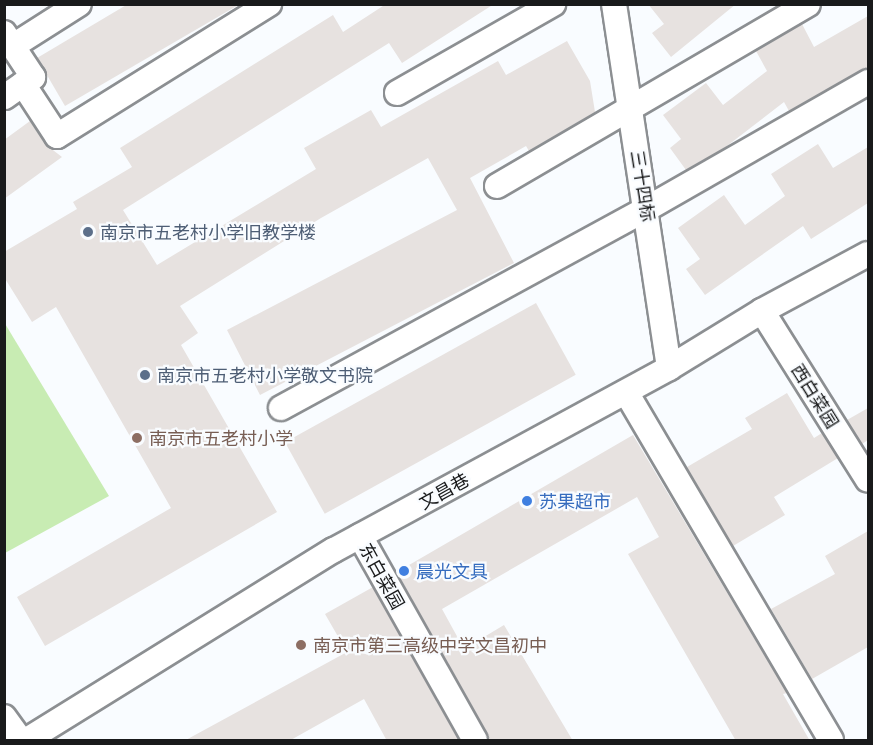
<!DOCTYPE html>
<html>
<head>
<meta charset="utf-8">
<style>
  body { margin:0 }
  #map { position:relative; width:873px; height:745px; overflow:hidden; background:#f9fcff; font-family:Manrope,"Noto Sans SC",sans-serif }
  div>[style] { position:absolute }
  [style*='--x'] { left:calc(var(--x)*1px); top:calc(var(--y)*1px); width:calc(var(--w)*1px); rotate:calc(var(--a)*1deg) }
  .green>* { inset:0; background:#c8ecb3 }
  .building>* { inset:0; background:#e7e2e0; transform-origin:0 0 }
  .roads { filter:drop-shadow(2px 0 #8c8f92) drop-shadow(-2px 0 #8c8f92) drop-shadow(0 2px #8c8f92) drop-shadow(0 -2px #8c8f92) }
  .minor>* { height:24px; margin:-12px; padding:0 12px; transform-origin:12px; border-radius:12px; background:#fff }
  .dots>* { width:16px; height:16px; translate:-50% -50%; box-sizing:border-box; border:3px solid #f9fcff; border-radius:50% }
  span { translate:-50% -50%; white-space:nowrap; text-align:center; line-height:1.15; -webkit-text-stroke:4.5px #f9fcff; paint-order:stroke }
  .street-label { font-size:18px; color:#191a1b }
  .service-label { font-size:18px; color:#4e5e75 }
  .left { translate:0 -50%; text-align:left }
  .education-label { font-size:18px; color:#785e54 }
  .shop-label { font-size:18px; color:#366cbe }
  .frame { position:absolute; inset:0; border:6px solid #191a1b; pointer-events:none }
</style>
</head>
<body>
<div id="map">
  <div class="green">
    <i style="clip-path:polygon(4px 322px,109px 496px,5px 553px,4px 553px)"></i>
  </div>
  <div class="building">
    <i style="clip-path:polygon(128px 4px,240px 4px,65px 106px,37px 58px)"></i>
    <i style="clip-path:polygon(386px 4px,494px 4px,402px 63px,389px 43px,123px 210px,157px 265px,316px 169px,304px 148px,371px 110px,381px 127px,498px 61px,506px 75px,567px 41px,590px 81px,595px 112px,529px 151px,526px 146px,470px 178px,514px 263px,260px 395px,227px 330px,457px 210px,428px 158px,321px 218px,180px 306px,198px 333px,181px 345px,277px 512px,45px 646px,17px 597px,171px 508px,56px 307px,32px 322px,4px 277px,4px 252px,77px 209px,73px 202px,132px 167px,120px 148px,333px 15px,343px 32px)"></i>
    <i style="clip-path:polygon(648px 4px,736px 4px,671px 57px,652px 33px,664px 24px)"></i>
    <i style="clip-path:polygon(868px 16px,868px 68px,789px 111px,784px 102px,723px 149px,686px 170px,670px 148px,681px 139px,663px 115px,706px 83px,723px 105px,767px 71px,756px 51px,802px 24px,814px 47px)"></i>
    <i style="clip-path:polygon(30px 121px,45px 144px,62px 157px,4px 199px,4px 140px)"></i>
    <i style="clip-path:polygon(818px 144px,833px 168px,868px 147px,868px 203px,811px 239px,803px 226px,705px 295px,686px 269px,700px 259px,678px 228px,724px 195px,745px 225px,785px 196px,771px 174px)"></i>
    <i style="left:536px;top:303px;width:82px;height:287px;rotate:61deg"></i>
    <i style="clip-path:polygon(787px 393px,814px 438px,822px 433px,838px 458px,774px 497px,785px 515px,733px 546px,687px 467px,752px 429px,745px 418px)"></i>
    <i style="clip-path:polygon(868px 408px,868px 440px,862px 444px,847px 420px)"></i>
    <i style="clip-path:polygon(633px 435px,787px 693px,783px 694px,810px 741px,736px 741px,628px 554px,659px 537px,637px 497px,442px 609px,464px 649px,504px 625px,573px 741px,489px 741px,397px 572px)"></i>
    <i style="clip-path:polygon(868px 531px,868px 647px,812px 679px,771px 609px,835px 574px,825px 556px)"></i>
    <i style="clip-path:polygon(373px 587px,459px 741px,387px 741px,364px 699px,289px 741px,184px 741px,347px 652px,325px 614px)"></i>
  </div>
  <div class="roads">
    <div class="minor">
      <i style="--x:614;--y:4;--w:368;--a:81.4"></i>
      <i style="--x:4;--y:33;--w:53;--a:56.6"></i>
      <i style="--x:33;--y:77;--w:35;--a:145"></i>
      <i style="--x:13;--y:46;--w:78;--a:-32.5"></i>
      <i style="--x:23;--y:84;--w:62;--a:56.8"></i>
      <i style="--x:57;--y:136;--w:250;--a:-31.9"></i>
      <i style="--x:397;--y:93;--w:180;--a:-29.7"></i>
      <i style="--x:497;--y:186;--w:360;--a:-30.3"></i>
      <i style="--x:762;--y:311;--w:199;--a:57.9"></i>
      <i style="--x:626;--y:392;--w:404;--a:59.5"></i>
      <i style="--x:281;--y:408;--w:418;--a:-28.6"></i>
      <i style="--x:648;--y:208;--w:254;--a:-29.8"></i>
      <i style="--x:360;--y:536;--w:234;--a:60.6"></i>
      <i style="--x:4;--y:717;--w:29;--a:54"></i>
      <i style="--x:27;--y:740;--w:361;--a:-31.8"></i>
      <i style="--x:334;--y:550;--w:381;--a:-28.5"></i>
      <i style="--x:669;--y:368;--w:109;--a:-31.5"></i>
      <i style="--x:762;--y:311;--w:120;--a:-28.3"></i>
    </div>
  </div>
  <div class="dots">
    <i style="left:88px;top:232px;background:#5c6f8a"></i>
    <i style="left:145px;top:375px;background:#5c6f8a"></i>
    <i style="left:137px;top:438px;background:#8d6e63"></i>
    <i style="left:527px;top:501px;background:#3f7fe0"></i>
    <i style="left:404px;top:571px;background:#3f7fe0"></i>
    <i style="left:301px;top:645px;background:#8d6e63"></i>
  </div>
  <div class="street-label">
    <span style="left:643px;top:186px;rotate:81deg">三十四标</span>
    <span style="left:815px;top:396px;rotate:58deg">西白菜园</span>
    <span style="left:444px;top:491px;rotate:-29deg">文昌巷</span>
    <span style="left:382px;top:576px;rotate:61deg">东白菜园</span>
  </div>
  <div class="service-label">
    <span class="left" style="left:100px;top:232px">南京市五老村小学旧教学楼</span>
    <span class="left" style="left:157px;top:375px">南京市五老村小学敬文书院</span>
  </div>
  <div class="education-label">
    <span class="left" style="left:149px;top:438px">南京市五老村小学</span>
    <span class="left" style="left:313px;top:645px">南京市第三高级中学文昌初中</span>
  </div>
  <div class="shop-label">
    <span class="left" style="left:539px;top:501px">苏果超市</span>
    <span class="left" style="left:416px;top:571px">晨光文具</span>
  </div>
  <div class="frame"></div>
</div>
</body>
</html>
